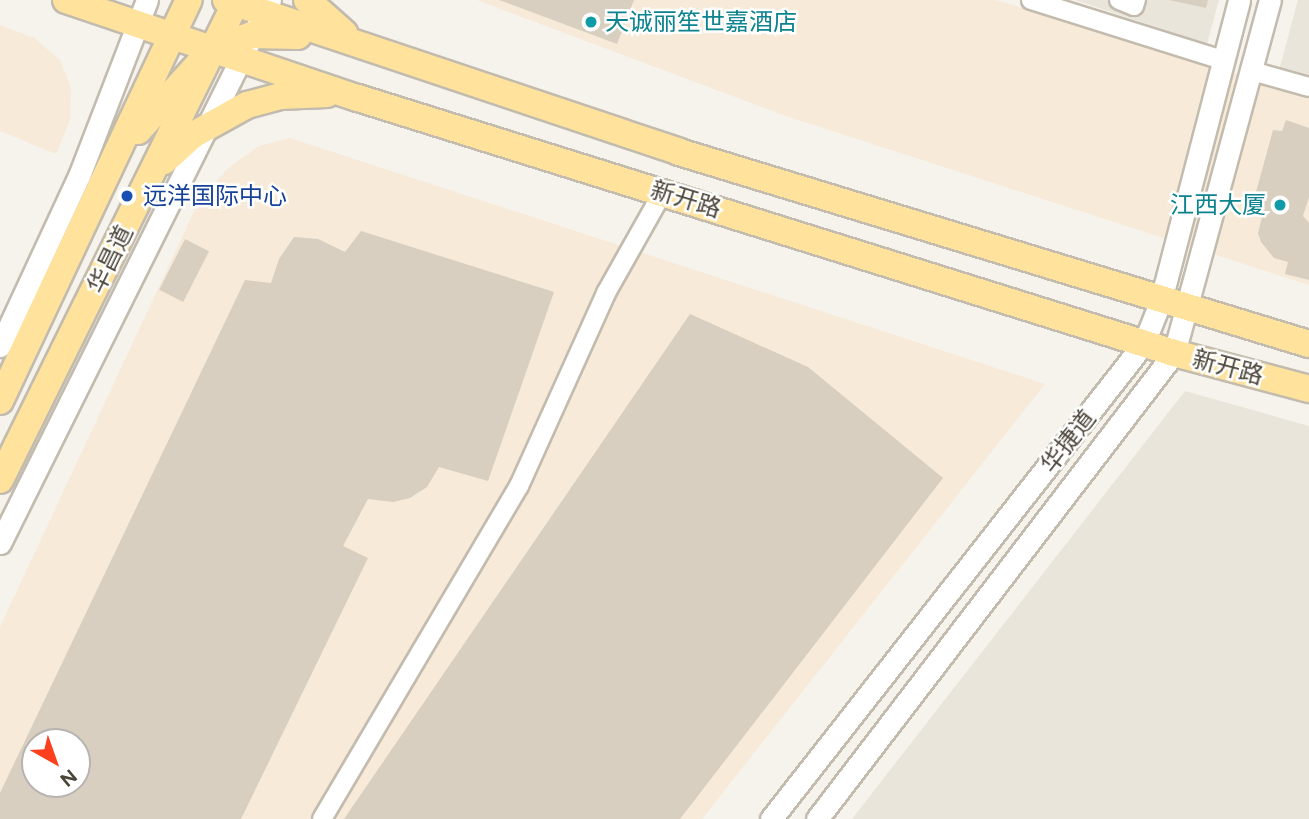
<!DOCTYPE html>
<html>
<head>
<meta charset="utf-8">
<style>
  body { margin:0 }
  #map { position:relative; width:1309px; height:819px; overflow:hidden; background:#f6f3ec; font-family:Figtree,"Noto Sans SC",sans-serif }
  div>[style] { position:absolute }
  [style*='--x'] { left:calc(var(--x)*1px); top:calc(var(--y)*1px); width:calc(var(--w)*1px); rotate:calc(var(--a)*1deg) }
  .residential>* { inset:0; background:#eae5da }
  .commercial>* { inset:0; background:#f7ead8 }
  .building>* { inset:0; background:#d8cfc1; transform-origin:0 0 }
  .roads { filter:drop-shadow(2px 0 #c2bbae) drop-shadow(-2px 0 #c2bbae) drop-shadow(0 2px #c2bbae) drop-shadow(0 -2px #c2bbae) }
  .minor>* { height:18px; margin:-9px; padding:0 9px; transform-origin:9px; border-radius:9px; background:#fff }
  .tertiary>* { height:21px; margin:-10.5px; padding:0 10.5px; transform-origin:10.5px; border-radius:10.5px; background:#fff }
  .primary>* { height:26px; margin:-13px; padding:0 13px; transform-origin:13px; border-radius:13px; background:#ffe39c }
  .dots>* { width:19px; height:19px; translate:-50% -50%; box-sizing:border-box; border:4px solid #fff; border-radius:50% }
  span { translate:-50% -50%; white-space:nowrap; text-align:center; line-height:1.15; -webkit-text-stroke:5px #fff; paint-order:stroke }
  .culture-label { font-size:24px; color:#0d838f }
  .left { translate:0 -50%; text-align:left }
  .right { translate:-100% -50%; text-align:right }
  .transit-label { font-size:24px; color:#164399 }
  .street-label { font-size:24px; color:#4b4439 }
  .north { position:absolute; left:21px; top:728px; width:70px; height:70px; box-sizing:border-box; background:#fff; border:2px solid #b7b4b0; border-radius:50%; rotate:140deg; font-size:19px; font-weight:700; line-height:28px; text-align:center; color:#4b4439 }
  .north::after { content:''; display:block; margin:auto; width:24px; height:32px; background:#fc3f1d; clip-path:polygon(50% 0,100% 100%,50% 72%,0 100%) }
</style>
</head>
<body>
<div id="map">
  <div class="residential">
    <i style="clip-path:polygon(1075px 0,1219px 0,1207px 44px)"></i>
    <i style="clip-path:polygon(1298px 0,1309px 0,1309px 79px,1279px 70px)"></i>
    <i style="clip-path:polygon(1185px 391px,1309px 426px,1309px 819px,852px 819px)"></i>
  </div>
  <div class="commercial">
    <i style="clip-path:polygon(477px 0,996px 0,1309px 96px,1309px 285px,789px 117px)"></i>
    <i style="clip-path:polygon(0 25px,34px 38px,60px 60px,71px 88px,70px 120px,56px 154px,0 131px)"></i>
    <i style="clip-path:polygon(evenodd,290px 138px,1045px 384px,702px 819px,0 819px,0 627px,198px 203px,228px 168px,259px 146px,290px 138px,35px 742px,77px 742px,77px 784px,35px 784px,35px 742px)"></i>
  </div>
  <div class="building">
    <i style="clip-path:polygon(499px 0,634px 0,617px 44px)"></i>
    <i style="clip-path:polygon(1169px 0,1208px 0,1206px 8px)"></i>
    <i style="clip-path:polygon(1286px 120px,1309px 128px,1309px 197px,1303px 216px,1309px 223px,1309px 280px,1285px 274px,1288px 262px,1274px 258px,1261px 242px,1258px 233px,1262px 217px,1250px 214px,1273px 130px,1282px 131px)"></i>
    <i style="clip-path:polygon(evenodd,361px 231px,554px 292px,488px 481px,439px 467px,427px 487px,410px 498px,393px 502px,368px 499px,343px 546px,368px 558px,241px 819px,0 819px,0 793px,245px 280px,271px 283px,279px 259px,294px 237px,318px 239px,345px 252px,361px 231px,35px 742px,77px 742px,77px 784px,35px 784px,35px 742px)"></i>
    <i style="left:185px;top:239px;width:27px;height:57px;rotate:27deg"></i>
    <i style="clip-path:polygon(690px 314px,808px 367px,943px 478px,680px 819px,344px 819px)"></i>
  </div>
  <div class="roads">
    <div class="minor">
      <i style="--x:1031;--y:0;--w:201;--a:17.4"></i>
      <i style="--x:1119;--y:0;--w:16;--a:22"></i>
      <i style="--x:1134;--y:6;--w:6;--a:-72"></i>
      <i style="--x:1252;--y:71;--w:59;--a:15.7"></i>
      <i style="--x:322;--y:819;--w:387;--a:-59.4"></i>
      <i style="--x:519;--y:486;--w:212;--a:-65.7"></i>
      <i style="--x:606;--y:293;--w:116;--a:-60.6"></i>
    </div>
    <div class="tertiary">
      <i style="--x:0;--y:346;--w:187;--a:-65.1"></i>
      <i style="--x:79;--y:176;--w:189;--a:-68.9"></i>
      <i style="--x:0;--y:543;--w:606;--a:-63.56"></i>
      <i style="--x:771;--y:819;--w:605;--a:-51.92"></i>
      <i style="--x:1144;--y:343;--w:46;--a:-68.4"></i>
      <i style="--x:1161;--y:300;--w:310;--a:-75.4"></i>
      <i style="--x:817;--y:819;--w:587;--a:-52.54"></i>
      <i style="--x:1174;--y:353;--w:366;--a:-74.8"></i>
    </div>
    <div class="primary">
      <i style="--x:66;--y:0;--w:308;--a:18.6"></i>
      <i style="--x:358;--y:98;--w:855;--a:17.35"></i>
      <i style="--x:1174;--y:353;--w:140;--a:14.9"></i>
      <i style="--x:226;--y:0;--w:478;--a:18.5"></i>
      <i style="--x:679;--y:152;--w:659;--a:16.95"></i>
      <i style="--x:307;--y:0;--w:50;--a:41.7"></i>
      <i style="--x:138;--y:131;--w:110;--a:-47.9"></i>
      <i style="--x:212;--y:49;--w:42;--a:-19.3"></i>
      <i style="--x:252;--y:35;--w:46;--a:1.2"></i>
      <i style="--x:164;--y:161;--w:39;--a:-42"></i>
      <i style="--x:193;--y:135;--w:62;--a:-29.1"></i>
      <i style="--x:247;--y:105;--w:34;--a:-15"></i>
      <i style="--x:280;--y:96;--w:47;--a:-2.4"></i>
      <i style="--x:0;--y:401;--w:443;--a:-64.8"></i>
      <i style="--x:0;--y:480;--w:535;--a:-63.72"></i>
    </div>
  </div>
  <div class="dots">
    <i style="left:591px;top:22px;background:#0f9aa8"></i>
    <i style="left:127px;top:196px;background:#1a4fb4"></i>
    <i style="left:1280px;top:205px;background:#0f9aa8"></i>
  </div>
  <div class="culture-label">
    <span class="left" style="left:605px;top:22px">天诚丽笙世嘉酒店</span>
    <span class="right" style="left:1266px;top:205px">江西大厦</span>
  </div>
  <div class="transit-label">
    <span class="left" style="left:143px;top:196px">远洋国际中心</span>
  </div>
  <div class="street-label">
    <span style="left:686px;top:199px;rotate:17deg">新开路</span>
    <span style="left:110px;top:259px;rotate:-64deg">华昌道</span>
    <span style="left:1228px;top:367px;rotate:15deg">新开路</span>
    <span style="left:1068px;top:441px;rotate:-52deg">华捷道</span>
  </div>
  <div class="north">N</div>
</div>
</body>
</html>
